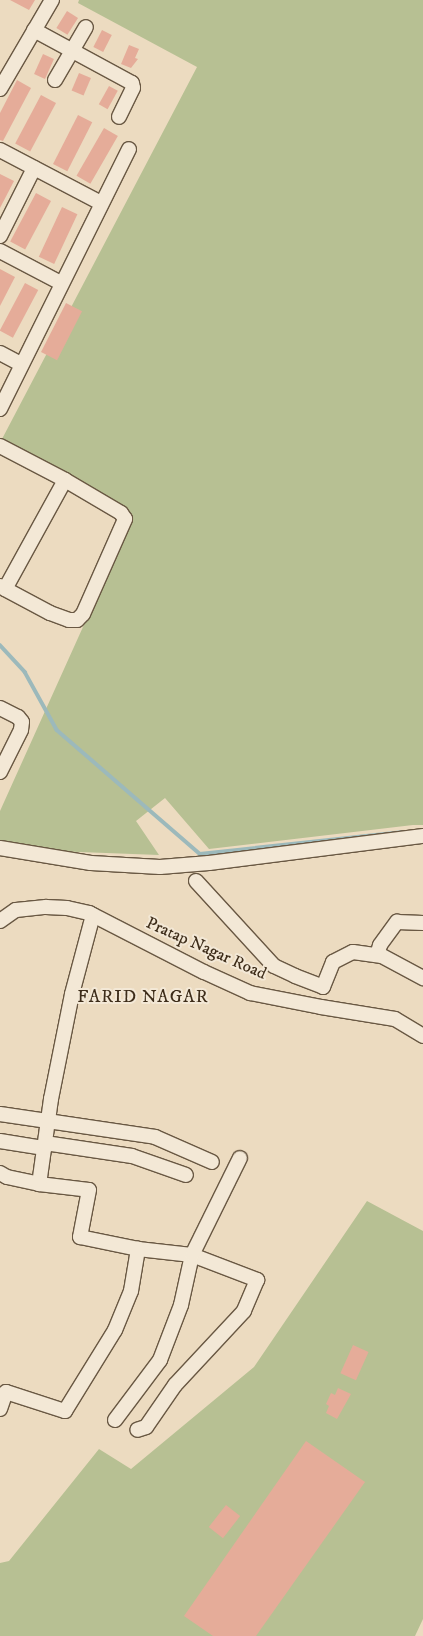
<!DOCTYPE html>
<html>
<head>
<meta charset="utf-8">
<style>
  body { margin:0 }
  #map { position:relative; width:423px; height:1636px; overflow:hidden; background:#ecdbc0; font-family:"IM FELL DW Pica",serif }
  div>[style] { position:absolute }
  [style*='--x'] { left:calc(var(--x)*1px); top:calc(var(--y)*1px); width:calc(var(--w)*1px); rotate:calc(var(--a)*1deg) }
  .green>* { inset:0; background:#b7c093 }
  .stream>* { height:3.5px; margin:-1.75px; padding:0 1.75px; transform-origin:1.75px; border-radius:1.75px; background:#9cb9bb }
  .building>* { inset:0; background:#e5ac99; transform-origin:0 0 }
  .roads { filter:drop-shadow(1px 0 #695843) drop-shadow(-1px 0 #695843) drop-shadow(0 1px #695843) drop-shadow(0 -1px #695843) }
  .street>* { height:14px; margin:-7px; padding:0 7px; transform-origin:7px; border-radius:7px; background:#f3e8d6 }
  span { translate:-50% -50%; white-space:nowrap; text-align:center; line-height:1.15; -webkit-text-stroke:4px #f3e8d6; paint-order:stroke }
  .street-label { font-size:17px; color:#3d2c19 }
  .neighbourhood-label { font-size:18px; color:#3d2c19; letter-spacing:1px }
</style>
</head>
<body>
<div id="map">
  <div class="green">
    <i style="clip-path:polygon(79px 0,423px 0,423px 825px,413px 825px,209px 849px,165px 798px,136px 821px,159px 855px,0 849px,0 811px,133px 516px,2px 439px,197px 67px,78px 3px)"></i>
    <i style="clip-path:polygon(367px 1201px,423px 1231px,423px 1619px,415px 1636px,0 1636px,0 1563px,9px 1561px,99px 1449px,131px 1469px,254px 1367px)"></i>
  </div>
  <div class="stream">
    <i style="--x:0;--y:645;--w:37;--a:47"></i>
    <i style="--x:25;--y:672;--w:66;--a:61.1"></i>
    <i style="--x:57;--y:730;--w:189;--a:40.9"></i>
    <i style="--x:200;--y:854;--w:202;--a:-6.2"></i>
  </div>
  <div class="building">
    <i style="clip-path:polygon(10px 0,35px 0,29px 10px)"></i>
    <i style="left:67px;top:11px;width:13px;height:20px;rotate:32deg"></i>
    <i style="left:102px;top:30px;width:11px;height:19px;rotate:27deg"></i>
    <i style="clip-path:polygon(129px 45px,139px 49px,135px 58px,138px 59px,131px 68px,121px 64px)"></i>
    <i style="left:43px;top:54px;width:12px;height:22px;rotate:24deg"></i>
    <i style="left:79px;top:73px;width:13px;height:19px;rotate:23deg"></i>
    <i style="clip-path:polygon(17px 80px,31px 88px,3px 141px,0 140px,0 113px)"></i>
    <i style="left:109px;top:86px;width:10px;height:21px;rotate:29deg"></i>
    <i style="left:41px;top:95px;width:17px;height:55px;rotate:28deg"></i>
    <i style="left:78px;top:115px;width:16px;height:55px;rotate:27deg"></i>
    <i style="left:104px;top:128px;width:16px;height:55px;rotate:30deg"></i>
    <i style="clip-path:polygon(0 174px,14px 181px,0 208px)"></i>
    <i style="left:36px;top:193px;width:17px;height:55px;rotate:28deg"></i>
    <i style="left:62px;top:207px;width:17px;height:55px;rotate:25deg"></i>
    <i style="clip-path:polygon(0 269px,15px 277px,0 306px)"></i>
    <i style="left:25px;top:283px;width:15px;height:54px;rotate:28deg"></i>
    <i style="left:66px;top:303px;width:18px;height:55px;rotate:27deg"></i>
    <i style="left:353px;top:1345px;width:17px;height:31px;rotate:24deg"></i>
    <i style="clip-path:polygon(338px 1388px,351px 1394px,337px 1419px,326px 1413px,329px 1406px,326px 1404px,331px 1393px,335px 1395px)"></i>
    <i style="clip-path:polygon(306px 1441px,365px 1482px,256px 1636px,213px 1636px,184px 1616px)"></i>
    <i style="left:226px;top:1505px;width:18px;height:28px;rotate:38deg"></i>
  </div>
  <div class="roads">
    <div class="street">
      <i style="--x:34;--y:30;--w:111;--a:28.4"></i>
      <i style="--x:132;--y:83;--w:5;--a:79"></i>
      <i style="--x:133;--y:88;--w:32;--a:116"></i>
      <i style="--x:55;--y:80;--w:61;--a:-59.7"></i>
      <i style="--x:0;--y:89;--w:103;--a:-59.7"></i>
      <i style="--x:0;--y:150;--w:114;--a:27.7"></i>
      <i style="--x:0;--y:236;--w:76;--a:-63.4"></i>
      <i style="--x:0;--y:251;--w:69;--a:27.7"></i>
      <i style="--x:0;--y:353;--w:24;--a:28"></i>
      <i style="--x:0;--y:409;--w:290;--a:-63.6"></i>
      <i style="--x:0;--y:446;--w:73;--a:27.6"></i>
      <i style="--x:65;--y:480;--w:124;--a:118.8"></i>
      <i style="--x:5;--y:589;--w:6;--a:-149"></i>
      <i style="--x:5;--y:589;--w:51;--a:28.1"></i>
      <i style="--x:50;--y:613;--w:20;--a:20"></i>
      <i style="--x:69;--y:620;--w:8;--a:0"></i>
      <i style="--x:77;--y:620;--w:8;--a:-45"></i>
      <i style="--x:83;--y:614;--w:104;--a:-66.1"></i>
      <i style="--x:125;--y:519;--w:7;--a:-124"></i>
      <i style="--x:121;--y:513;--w:65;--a:-149.5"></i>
      <i style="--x:0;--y:708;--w:20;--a:27"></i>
      <i style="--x:18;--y:717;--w:6;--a:51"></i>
      <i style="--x:22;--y:722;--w:8;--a:97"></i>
      <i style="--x:21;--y:730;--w:47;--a:116.6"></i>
      <i style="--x:0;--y:848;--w:92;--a:9.4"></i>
      <i style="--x:91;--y:863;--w:69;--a:3.3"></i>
      <i style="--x:160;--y:867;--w:49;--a:-4.7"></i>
      <i style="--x:209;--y:863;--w:216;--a:-7.2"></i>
      <i style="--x:196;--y:881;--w:115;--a:47.5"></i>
      <i style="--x:274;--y:966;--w:23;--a:25"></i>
      <i style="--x:295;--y:976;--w:30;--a:21"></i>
      <i style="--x:323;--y:987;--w:27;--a:-68"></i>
      <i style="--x:333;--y:962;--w:22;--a:-27"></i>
      <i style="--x:353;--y:952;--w:29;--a:8"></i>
      <i style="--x:382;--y:956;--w:47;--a:28.2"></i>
      <i style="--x:93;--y:915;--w:82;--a:104.9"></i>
      <i style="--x:72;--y:994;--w:107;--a:101.3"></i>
      <i style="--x:51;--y:1099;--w:86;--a:98"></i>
      <i style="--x:39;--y:1184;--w:50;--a:6.8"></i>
      <i style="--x:89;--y:1190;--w:48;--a:100.8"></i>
      <i style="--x:80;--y:1237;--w:59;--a:11.7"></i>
      <i style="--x:138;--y:1249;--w:54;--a:6.3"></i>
      <i style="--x:192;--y:1255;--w:70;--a:21"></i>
      <i style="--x:257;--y:1280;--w:34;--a:113"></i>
      <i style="--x:244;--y:1311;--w:101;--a:133"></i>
      <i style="--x:175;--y:1385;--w:51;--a:124.6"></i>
      <i style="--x:146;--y:1427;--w:9;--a:162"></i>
      <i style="--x:0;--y:921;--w:19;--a:-35"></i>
      <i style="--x:16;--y:910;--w:30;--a:-6"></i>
      <i style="--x:46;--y:907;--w:21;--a:3"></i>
      <i style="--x:67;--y:908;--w:23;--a:13"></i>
      <i style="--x:89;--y:913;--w:129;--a:27.2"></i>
      <i style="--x:204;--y:972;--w:51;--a:24.5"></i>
      <i style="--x:250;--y:993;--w:72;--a:11.2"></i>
      <i style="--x:321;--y:1007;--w:75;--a:9.2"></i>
      <i style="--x:395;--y:1019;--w:33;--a:31"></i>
      <i style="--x:377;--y:955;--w:10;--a:-73"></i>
      <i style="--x:380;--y:945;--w:29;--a:-54"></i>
      <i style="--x:397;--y:922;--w:26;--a:2"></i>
      <i style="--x:0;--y:1114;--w:157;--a:8.4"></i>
      <i style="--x:155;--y:1137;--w:62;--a:23.7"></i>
      <i style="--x:0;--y:1141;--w:45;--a:9"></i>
      <i style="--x:45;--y:1143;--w:88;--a:8.5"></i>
      <i style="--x:132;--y:1156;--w:57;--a:19.4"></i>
      <i style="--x:0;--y:1173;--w:8;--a:30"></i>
      <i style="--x:7;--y:1177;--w:33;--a:12"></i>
      <i style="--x:0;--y:1409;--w:18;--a:-71"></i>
      <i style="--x:6;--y:1392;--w:62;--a:17.9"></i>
      <i style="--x:65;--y:1411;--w:95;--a:-58.3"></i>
      <i style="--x:115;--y:1330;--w:42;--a:-67.7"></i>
      <i style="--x:131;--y:1291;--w:43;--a:-80.5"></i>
      <i style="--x:115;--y:1420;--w:75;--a:-53.1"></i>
      <i style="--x:160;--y:1360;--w:59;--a:-69.1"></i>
      <i style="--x:181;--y:1305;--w:51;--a:-77.6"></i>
      <i style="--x:192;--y:1255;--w:108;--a:-63.7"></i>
    </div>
  </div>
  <div class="street-label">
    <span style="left:206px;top:949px;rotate:24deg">Pratap Nagar Road</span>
  </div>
  <div class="neighbourhood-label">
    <span style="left:143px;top:997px">FARID NAGAR</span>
  </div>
</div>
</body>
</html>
